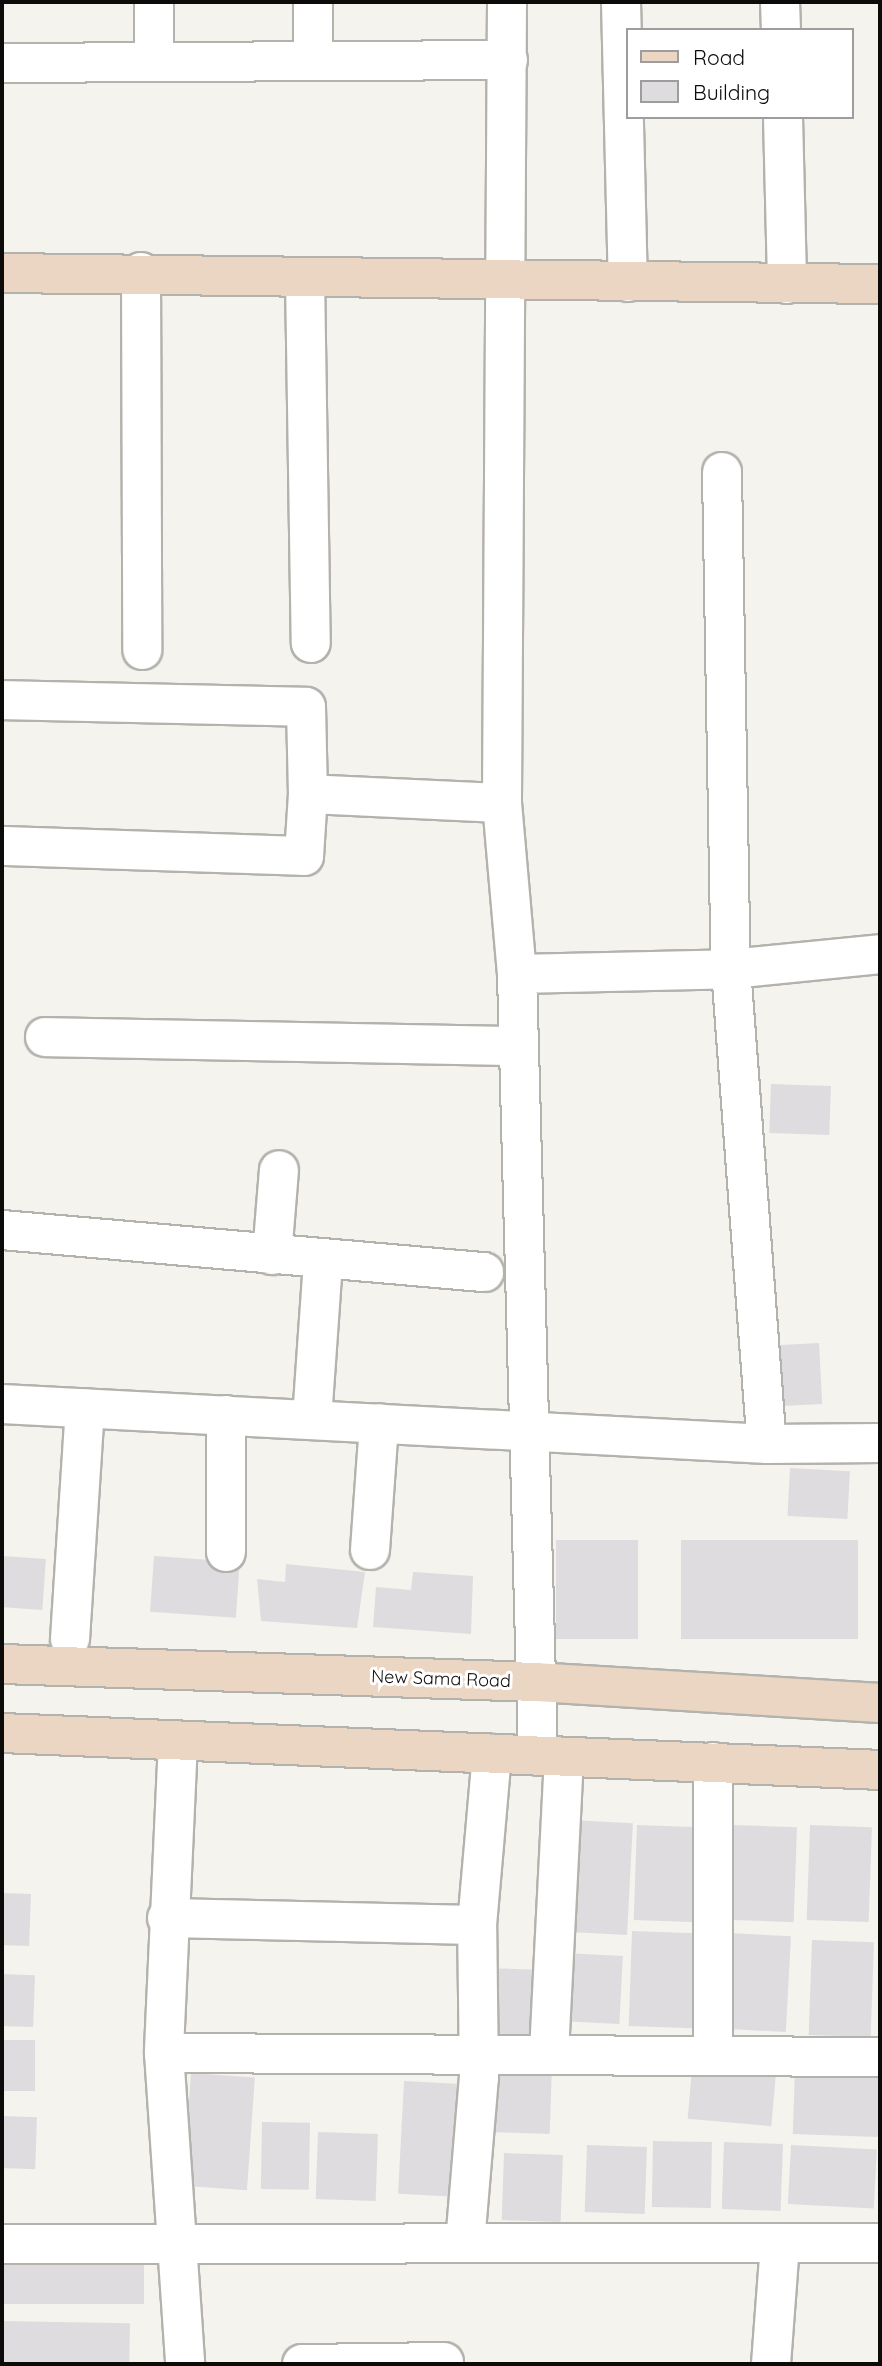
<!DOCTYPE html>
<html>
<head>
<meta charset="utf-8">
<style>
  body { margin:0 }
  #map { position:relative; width:882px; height:2366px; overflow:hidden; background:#f5f3ee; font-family:Quicksand,sans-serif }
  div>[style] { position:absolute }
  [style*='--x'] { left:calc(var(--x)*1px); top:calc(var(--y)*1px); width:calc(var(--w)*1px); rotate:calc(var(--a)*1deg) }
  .building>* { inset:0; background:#dfdce0; transform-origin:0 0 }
  .roads { filter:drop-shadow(2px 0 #b4b2ad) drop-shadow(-2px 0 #b4b2ad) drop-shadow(0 2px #b4b2ad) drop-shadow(0 -2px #b4b2ad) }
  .street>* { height:38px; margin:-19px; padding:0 19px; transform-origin:19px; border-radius:19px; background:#fff }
  .secondary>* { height:38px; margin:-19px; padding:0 19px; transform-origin:19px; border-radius:19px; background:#ead6c2 }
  span { translate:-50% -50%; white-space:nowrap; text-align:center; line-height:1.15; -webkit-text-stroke:6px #fff; paint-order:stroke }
  .street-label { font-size:18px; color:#0c0b0a }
  .frame { position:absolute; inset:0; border:4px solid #0c0b0a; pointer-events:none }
  .legend { position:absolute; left:626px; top:28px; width:228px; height:91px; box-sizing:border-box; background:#fff; border:2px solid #9e9d9d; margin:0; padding:9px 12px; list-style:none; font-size:21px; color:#0c0b0a }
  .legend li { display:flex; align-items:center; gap:14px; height:35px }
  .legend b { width:35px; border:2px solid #9e9d9d }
</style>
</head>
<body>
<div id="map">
  <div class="building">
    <i style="left:771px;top:1084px;width:60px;height:49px;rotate:2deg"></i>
    <i style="left:819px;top:1343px;width:61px;height:49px;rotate:87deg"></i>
    <i style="left:790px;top:1468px;width:60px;height:48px;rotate:3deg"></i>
    <i style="left:556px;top:1540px;width:82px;height:99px"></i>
    <i style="left:858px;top:1540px;width:99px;height:177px;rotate:90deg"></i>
    <i style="left:2px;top:1556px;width:44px;height:51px;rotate:4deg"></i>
    <i style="left:154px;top:1556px;width:86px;height:56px;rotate:4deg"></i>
    <i style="clip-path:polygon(286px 1564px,365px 1572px,357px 1628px,261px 1621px,257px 1579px,285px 1582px)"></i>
    <i style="clip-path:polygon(413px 1572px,473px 1576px,471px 1634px,373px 1627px,376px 1587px,411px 1590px)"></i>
    <i style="left:571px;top:1820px;width:62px;height:112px;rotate:3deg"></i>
    <i style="left:637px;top:1825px;width:64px;height:95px;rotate:2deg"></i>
    <i style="left:734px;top:1825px;width:63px;height:95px;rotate:2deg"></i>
    <i style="left:810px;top:1825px;width:62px;height:95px;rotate:2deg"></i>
    <i style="left:2px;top:1893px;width:29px;height:52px;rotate:2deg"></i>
    <i style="left:632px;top:1931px;width:64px;height:95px;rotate:2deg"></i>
    <i style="left:729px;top:1933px;width:62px;height:96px;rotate:3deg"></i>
    <i style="left:812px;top:1940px;width:62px;height:95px;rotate:2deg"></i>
    <i style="left:564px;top:1953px;width:59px;height:68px;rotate:3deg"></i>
    <i style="left:485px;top:1968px;width:59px;height:66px;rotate:2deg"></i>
    <i style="left:2px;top:1974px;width:33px;height:52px;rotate:2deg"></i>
    <i style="left:2px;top:2040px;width:33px;height:51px"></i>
    <i style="left:492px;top:2065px;width:60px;height:67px;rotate:2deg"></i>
    <i style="left:692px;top:2069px;width:84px;height:50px;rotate:5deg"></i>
    <i style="left:795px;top:2070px;width:85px;height:64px;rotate:2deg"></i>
    <i style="left:191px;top:2073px;width:64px;height:113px;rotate:4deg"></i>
    <i style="left:404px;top:2081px;width:62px;height:113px;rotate:3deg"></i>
    <i style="left:2px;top:2116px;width:35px;height:52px;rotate:2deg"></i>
    <i style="left:262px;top:2122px;width:48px;height:67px;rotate:1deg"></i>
    <i style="left:318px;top:2132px;width:60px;height:67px;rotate:2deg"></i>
    <i style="left:653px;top:2141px;width:59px;height:66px;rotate:1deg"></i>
    <i style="left:724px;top:2142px;width:59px;height:67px;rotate:2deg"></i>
    <i style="left:587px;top:2145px;width:60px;height:67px;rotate:2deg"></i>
    <i style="left:791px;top:2145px;width:86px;height:59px;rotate:3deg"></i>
    <i style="left:504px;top:2153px;width:59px;height:67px;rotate:2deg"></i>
    <i style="left:2px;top:2259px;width:142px;height:45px"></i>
    <i style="left:2px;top:2321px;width:128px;height:43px;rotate:1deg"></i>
  </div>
  <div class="roads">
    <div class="street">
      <i style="--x:313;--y:2;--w:59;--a:90"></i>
      <i style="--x:507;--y:2;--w:801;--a:90.36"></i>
      <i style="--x:502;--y:803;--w:172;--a:85"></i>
      <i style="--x:517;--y:974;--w:782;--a:88.46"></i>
      <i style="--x:621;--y:2;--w:280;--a:88.6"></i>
      <i style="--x:780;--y:2;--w:28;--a:88"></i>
      <i style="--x:154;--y:62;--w:60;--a:-90"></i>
      <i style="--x:2;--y:63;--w:506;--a:-0.34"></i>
      <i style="--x:783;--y:117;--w:167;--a:88.6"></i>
      <i style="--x:141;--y:272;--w:378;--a:89.8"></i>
      <i style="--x:305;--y:278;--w:365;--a:89.1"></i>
      <i style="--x:722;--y:472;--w:497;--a:89"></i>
      <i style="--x:731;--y:969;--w:476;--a:85.7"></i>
      <i style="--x:2;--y:700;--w:304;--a:1.3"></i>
      <i style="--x:306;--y:707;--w:87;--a:88.7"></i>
      <i style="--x:308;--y:794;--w:62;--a:93.7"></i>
      <i style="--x:304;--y:856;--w:302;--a:-178.1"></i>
      <i style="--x:308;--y:794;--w:194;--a:2.7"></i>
      <i style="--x:517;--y:974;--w:214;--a:-1.3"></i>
      <i style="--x:731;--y:969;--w:150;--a:-5.7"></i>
      <i style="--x:45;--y:1037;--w:471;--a:1.1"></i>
      <i style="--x:2;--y:1230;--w:484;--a:5"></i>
      <i style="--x:272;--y:1255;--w:85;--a:-85.3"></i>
      <i style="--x:2;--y:1404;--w:766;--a:2.99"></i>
      <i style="--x:767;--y:1444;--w:113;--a:-0.5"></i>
      <i style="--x:312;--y:1419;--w:157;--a:-86"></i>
      <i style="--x:370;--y:1550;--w:127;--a:-85.9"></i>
      <i style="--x:226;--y:1552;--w:137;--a:-90"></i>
      <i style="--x:70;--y:1639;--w:231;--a:-86.3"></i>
      <i style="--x:178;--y:1741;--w:312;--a:92.6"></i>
      <i style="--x:164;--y:2053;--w:312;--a:86.1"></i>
      <i style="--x:713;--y:1762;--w:292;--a:90"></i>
      <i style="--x:167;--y:1918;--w:310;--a:1.3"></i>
      <i style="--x:164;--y:2053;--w:716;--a:0.32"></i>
      <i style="--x:549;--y:2053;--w:296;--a:-87.1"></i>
      <i style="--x:465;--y:2243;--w:166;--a:-85.2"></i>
      <i style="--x:479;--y:2078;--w:153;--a:-90.7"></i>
      <i style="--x:477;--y:1925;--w:172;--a:-85"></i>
      <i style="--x:2;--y:2244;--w:878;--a:-0.07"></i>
      <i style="--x:302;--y:2364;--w:142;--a:-0.8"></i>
      <i style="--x:771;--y:2364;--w:121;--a:-85.7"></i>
    </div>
    <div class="secondary">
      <i style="--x:2;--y:273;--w:878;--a:0.72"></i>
      <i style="--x:2;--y:1664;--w:534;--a:1.93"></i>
      <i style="--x:536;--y:1682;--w:345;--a:3.5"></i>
      <i style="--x:2;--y:1733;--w:879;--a:2.41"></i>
    </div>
  </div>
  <div class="street-label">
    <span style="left:441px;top:1679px;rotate:2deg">New Sama Road</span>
  </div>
  <div class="frame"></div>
  <ul class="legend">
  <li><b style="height:9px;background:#ead6c2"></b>Road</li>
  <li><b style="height:19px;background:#dfdce0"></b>Building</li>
  </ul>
</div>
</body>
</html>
